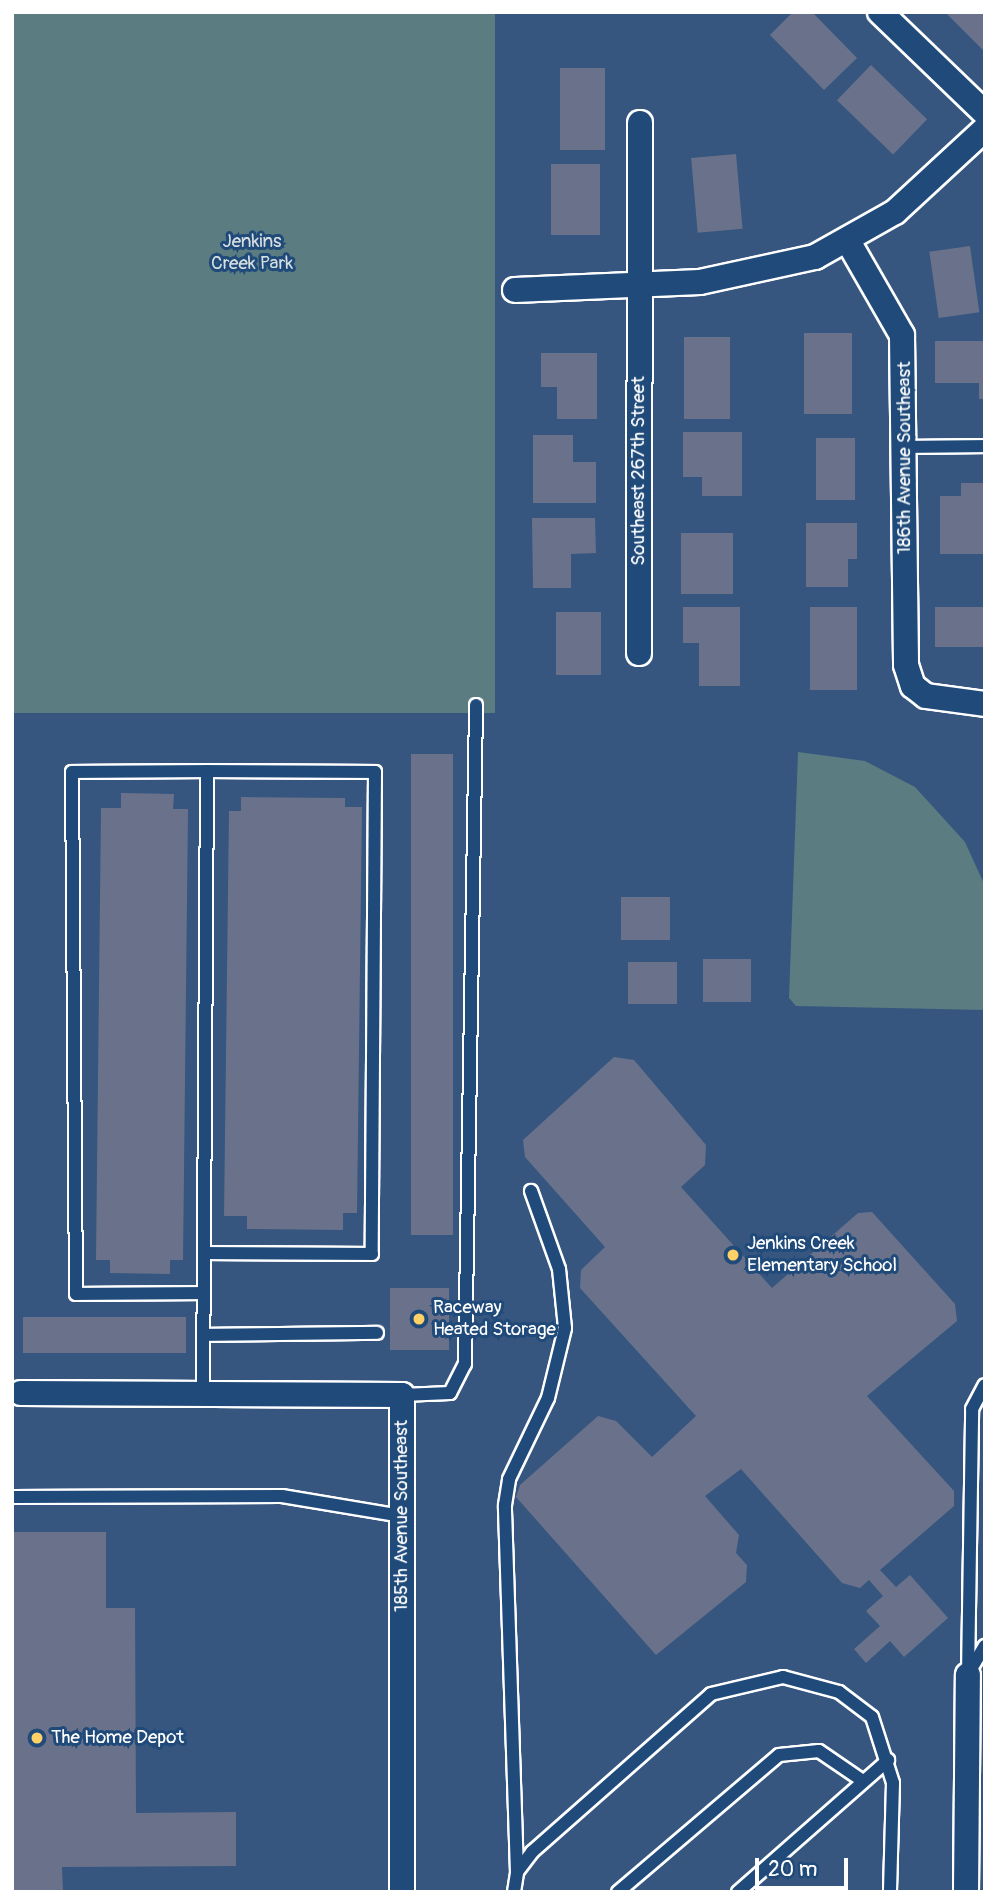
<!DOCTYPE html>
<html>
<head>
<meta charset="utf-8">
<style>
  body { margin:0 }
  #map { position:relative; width:997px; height:1904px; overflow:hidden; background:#36567f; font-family:Pangolin,sans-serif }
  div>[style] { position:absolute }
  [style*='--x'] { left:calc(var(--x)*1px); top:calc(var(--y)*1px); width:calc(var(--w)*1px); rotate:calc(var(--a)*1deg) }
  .green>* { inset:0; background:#5b7c80; transform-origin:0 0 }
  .building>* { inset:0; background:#6a728b; transform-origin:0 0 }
  .roads { filter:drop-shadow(2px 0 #fff) drop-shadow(-2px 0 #fff) drop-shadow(0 2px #fff) drop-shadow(0 -2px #fff) }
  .lane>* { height:12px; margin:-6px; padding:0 6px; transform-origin:6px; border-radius:6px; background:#1f4a7a }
  .street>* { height:24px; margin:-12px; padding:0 12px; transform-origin:12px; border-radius:12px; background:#1f4a7a }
  .dots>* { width:19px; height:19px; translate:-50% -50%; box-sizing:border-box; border:4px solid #1f4a7a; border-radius:50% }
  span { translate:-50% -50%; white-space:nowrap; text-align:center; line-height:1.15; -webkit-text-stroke:6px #1f4a7a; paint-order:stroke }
  .park-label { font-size:19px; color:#d6dedf }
  .street-label { font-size:19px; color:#fff }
  .poi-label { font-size:19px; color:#fff }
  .left { translate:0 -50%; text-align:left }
  .frame { position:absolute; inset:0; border:14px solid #fff; pointer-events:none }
  .scale { position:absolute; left:755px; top:1858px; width:93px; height:32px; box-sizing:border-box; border:4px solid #fff; border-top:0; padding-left:9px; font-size:21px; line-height:24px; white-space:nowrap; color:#fff; -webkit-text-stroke:5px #1f4a7a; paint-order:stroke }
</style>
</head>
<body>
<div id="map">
  <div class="green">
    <i style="left:12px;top:12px;width:483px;height:701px"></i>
    <i style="clip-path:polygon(798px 752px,865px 761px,915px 787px,965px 842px,985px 886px,985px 1010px,796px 1006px,789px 998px)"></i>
  </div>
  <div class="building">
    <i style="clip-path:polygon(793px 12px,812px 12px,857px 58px,824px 90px,770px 35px)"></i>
    <i style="clip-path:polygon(945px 12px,985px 12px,985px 52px)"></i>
    <i style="left:871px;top:65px;width:78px;height:49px;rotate:44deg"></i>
    <i style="left:560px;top:68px;width:45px;height:82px"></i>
    <i style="left:736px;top:154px;width:75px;height:45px;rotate:85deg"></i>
    <i style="left:551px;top:164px;width:49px;height:71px"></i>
    <i style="left:970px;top:246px;width:67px;height:41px;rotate:82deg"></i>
    <i style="left:804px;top:333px;width:48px;height:81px"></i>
    <i style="left:684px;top:337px;width:46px;height:82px"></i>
    <i style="clip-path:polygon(935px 341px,985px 341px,985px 399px,979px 399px,979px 383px,935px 383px)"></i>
    <i style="clip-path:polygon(541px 353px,597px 353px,597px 419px,557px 419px,557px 387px,541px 387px)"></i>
    <i style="clip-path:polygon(683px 432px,742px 432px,742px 496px,702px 496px,702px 477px,683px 477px)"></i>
    <i style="clip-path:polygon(533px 435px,573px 435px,573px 462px,596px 462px,596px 503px,533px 503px)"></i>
    <i style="left:816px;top:438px;width:39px;height:62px"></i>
    <i style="clip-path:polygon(961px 483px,985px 483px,985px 554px,940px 554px,940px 496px,961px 496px)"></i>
    <i style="clip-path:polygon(532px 518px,595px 518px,596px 553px,571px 554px,571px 588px,533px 588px)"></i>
    <i style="clip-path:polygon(806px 523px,857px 523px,857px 559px,848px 559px,848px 587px,806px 587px)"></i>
    <i style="left:681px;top:533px;width:52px;height:61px"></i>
    <i style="clip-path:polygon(683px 607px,740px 607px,740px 686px,699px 686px,699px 643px,683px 643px)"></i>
    <i style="left:810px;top:607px;width:47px;height:83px"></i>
    <i style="left:935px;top:607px;width:50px;height:40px"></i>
    <i style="left:556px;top:612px;width:45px;height:63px"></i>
    <i style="left:411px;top:754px;width:42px;height:481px"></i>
    <i style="clip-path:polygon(121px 793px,174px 794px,173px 809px,188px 809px,183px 1260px,170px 1260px,170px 1274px,110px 1273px,110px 1260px,96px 1260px,101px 808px,121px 808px)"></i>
    <i style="clip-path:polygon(241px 797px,345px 798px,345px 807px,362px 807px,357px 1213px,343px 1213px,343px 1230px,247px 1229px,247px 1216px,224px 1216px,229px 811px,241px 811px)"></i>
    <i style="left:621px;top:897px;width:49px;height:43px"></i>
    <i style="left:703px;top:959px;width:48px;height:43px"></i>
    <i style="left:628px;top:962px;width:49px;height:42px"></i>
    <i style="clip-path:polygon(614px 1057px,634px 1060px,706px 1145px,705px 1165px,681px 1187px,772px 1288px,858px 1213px,872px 1212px,955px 1304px,957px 1321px,867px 1396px,954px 1491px,954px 1506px,880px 1570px,896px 1587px,910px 1575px,948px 1618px,904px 1657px,890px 1641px,866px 1663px,854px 1649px,880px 1626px,866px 1611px,883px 1596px,869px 1580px,860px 1588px,842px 1583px,741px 1469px,705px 1496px,739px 1535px,736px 1553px,747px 1565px,746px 1582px,656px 1655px,516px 1497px,520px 1485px,598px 1416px,616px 1421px,652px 1457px,696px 1416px,580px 1288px,581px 1270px,605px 1247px,525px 1157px,523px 1140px)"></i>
    <i style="left:390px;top:1288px;width:59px;height:62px"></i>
    <i style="left:186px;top:1317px;width:36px;height:163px;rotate:90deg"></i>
    <i style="clip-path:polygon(12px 1532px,106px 1532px,106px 1608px,135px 1608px,136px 1813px,236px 1812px,236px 1866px,62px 1867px,63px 1892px,12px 1892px)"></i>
  </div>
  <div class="roads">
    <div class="lane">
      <i style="--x:906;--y:447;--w:79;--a:-0.7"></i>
      <i style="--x:204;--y:1293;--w:128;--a:179.6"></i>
      <i style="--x:76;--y:1294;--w:522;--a:-90.44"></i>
      <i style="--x:72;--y:772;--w:135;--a:-0.4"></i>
      <i style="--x:203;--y:1335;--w:174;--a:-0.7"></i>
      <i style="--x:203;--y:1394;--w:623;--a:-89.63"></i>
      <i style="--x:207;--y:771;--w:168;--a:0.3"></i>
      <i style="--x:375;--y:772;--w:482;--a:90.4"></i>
      <i style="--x:372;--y:1254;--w:168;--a:-179.7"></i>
      <i style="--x:402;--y:1395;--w:48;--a:-2.4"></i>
      <i style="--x:450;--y:1393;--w:33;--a:-63"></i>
      <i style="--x:465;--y:1364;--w:659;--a:-89.04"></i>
      <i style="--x:12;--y:1497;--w:270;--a:-0.2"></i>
      <i style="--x:282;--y:1496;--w:122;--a:9.5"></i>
      <i style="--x:968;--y:1674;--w:33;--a:-59"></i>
      <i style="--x:968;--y:1675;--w:266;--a:-89.1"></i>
      <i style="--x:972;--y:1409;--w:27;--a:-62"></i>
      <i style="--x:517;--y:1872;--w:367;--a:-91.9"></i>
      <i style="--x:505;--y:1505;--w:26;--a:-81"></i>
      <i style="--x:509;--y:1479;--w:90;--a:-64.3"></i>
      <i style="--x:548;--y:1398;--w:72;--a:-76.3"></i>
      <i style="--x:565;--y:1328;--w:59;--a:-95.8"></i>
      <i style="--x:559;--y:1269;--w:83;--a:-109.7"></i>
      <i style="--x:514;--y:1892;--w:20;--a:-81"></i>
      <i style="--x:517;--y:1872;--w:25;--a:-53"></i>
      <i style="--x:532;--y:1852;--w:239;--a:-41.4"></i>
      <i style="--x:711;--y:1694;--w:74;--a:-13.3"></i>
      <i style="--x:783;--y:1677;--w:58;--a:15"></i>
      <i style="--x:839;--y:1692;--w:41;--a:37.1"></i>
      <i style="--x:872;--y:1717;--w:69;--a:72.3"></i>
      <i style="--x:893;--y:1783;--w:109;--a:91.6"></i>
      <i style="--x:618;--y:1892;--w:211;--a:-40.4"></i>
      <i style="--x:779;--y:1755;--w:40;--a:-5.7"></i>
      <i style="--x:819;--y:1751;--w:53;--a:34.3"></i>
      <i style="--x:738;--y:1892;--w:200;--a:-41.3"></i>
    </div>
    <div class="street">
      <i style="--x:880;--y:12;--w:146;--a:43.9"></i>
      <i style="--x:849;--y:243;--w:106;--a:60.1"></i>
      <i style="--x:902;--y:335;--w:330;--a:89.3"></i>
      <i style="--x:906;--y:665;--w:22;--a:72"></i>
      <i style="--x:913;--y:686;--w:16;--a:38"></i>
      <i style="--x:926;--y:696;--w:60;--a:7.7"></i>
      <i style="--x:515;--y:290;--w:185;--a:-2.5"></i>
      <i style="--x:700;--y:282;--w:118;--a:-12.3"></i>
      <i style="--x:815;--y:257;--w:92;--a:-29.4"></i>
      <i style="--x:895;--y:212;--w:122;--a:-42.7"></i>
      <i style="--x:639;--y:653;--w:530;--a:-89.89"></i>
      <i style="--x:21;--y:1393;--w:381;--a:0.3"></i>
      <i style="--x:402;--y:1395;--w:497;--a:90"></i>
      <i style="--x:966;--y:1892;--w:217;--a:-89.5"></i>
    </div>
  </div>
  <div class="dots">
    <i style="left:733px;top:1255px;background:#ffd166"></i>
    <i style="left:419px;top:1319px;background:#ffd166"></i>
    <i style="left:37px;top:1738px;background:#ffd166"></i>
  </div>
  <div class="park-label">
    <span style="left:252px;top:253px">Jenkins<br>Creek Park</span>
  </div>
  <div class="street-label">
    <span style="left:905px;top:458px;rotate:-90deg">186th Avenue Southeast</span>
    <span style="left:639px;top:471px;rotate:-90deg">Southeast 267th Street</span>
    <span style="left:402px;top:1516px;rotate:-90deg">185th Avenue Southeast</span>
  </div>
  <div class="poi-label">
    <span class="left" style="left:747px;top:1255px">Jenkins Creek<br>Elementary School</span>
    <span class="left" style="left:433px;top:1319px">Raceway<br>Heated Storage</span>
    <span class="left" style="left:51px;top:1738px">The Home Depot</span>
  </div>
  <div class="frame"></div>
  <div class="scale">20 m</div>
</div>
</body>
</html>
